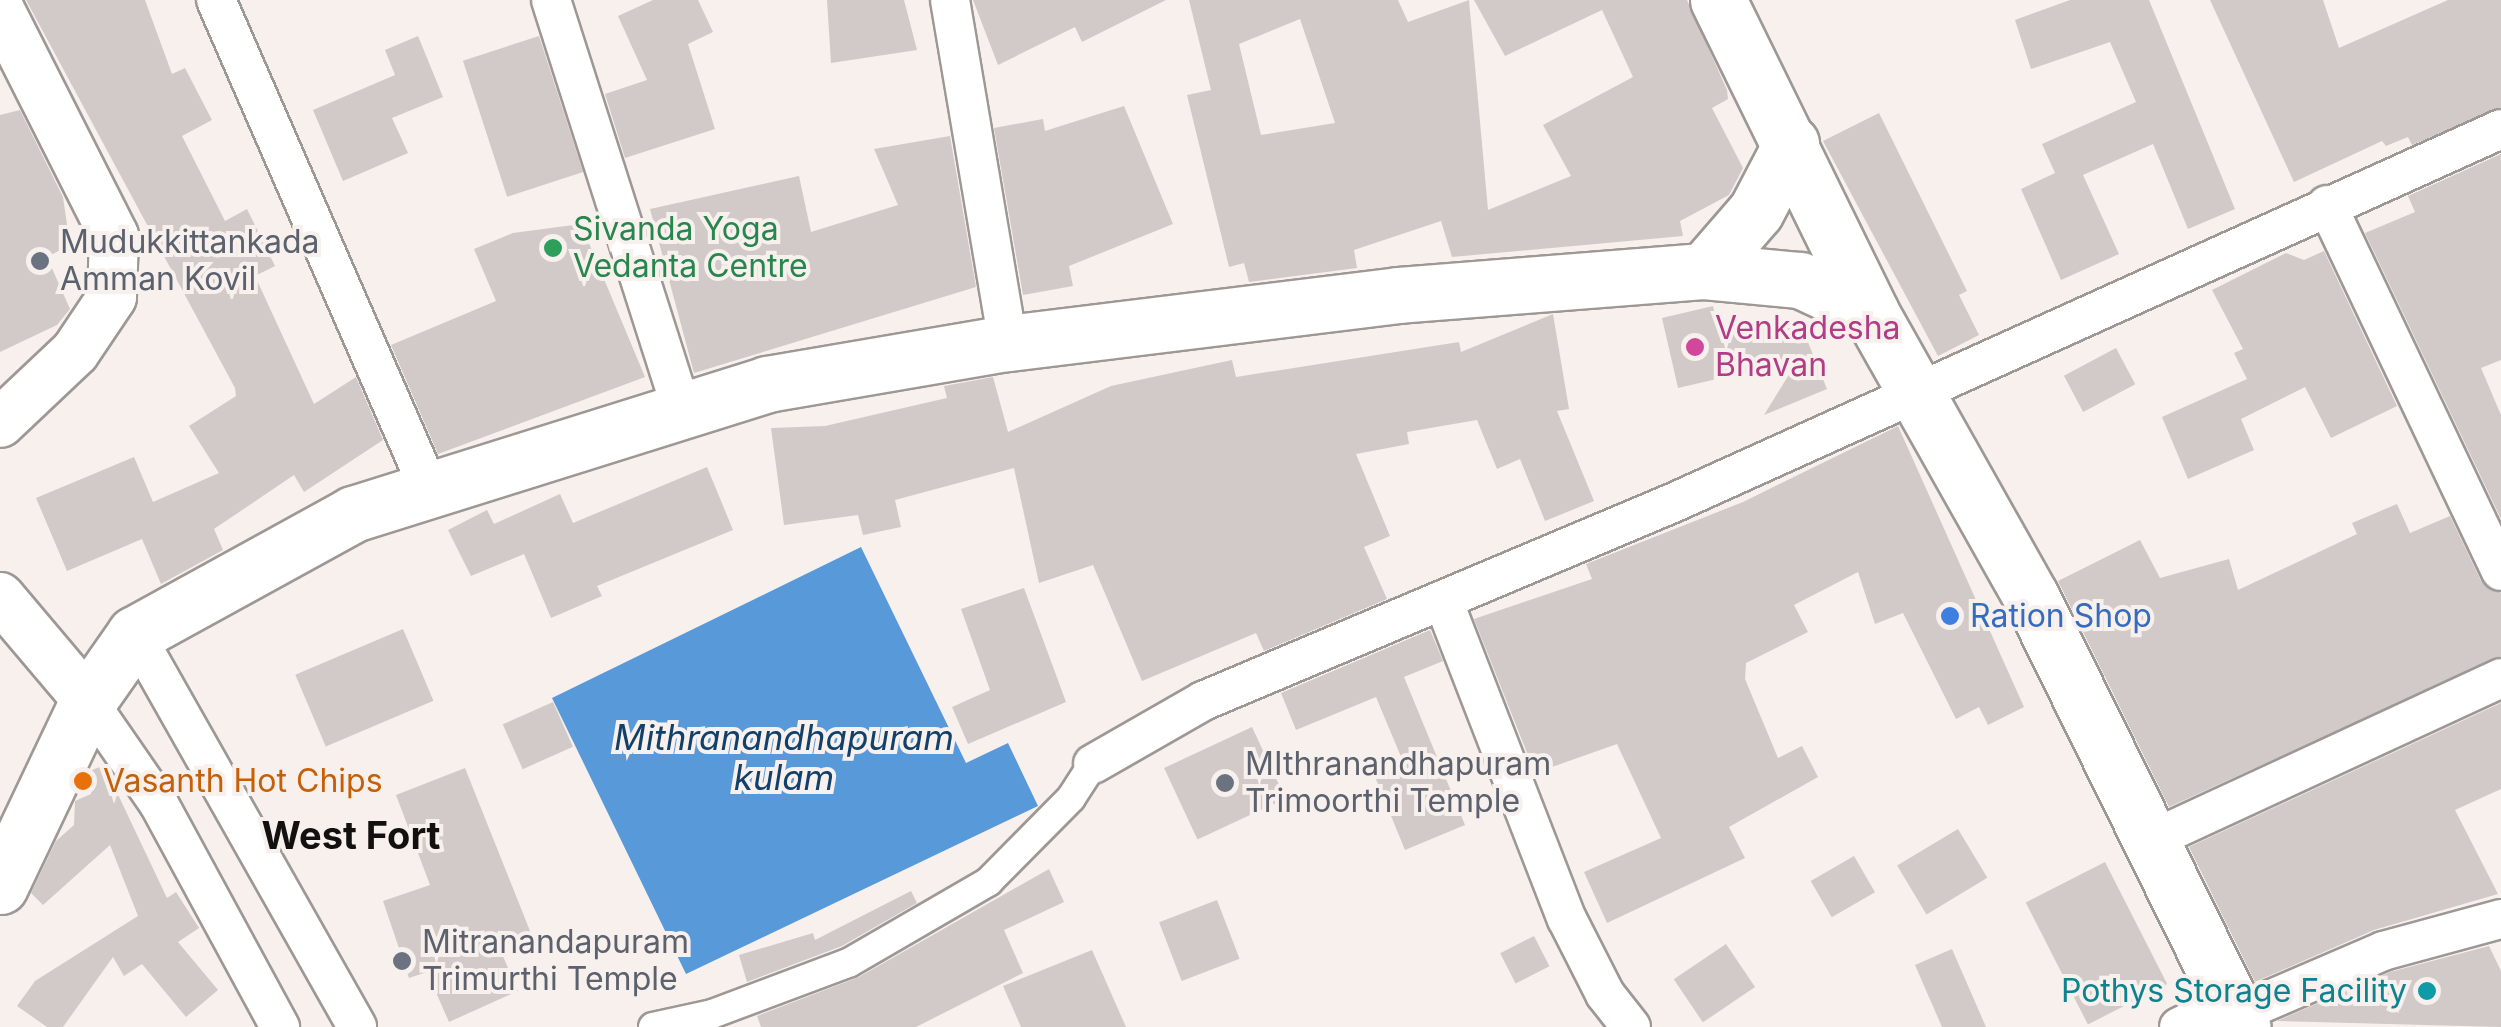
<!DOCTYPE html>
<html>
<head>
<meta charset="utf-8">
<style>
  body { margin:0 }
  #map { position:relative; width:2501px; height:1027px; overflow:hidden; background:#f7f0ed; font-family:Inter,sans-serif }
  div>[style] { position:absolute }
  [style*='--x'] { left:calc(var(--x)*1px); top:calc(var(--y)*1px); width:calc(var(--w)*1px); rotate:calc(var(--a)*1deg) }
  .water>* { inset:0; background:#5899da }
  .building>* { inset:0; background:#d1cac8; transform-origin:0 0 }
  .roads { filter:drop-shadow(2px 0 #9e9895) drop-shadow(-2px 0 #9e9895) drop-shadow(0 2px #9e9895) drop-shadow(0 -2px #9e9895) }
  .pedestrian>* { height:28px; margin:-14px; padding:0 14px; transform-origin:14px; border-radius:14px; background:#fff }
  .minor>* { height:38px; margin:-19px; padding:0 19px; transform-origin:19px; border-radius:19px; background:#fff }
  .tertiary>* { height:48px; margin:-24px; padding:0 24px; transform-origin:24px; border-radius:24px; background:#fff }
  .secondary>* { height:55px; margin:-27.5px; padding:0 27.5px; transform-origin:27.5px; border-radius:27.5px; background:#fff }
  .dots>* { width:28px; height:28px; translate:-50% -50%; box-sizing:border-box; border:5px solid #f7f0ed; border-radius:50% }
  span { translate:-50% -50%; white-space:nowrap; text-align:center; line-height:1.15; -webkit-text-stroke:8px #f7f0ed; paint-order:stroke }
  .leisure-label { font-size:32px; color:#27864d }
  .left { translate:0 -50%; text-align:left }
  .worship-label { font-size:32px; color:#5b616d }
  .hotel-label { font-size:32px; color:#b23c85 }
  .shop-label { font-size:32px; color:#366cbe }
  .food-label { font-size:32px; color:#c56008 }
  .culture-label { font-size:32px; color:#0d838f }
  .right { translate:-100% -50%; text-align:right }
  .water-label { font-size:35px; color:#11406b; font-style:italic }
  .quarter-label { font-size:38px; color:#131110; font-weight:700 }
</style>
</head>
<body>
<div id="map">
  <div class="water">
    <i style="clip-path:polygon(861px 547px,966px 763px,1008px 743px,1038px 806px,686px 974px,552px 698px)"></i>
  </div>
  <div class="building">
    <i style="clip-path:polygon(26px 0,145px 0,172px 74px,185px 68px,212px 120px,182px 136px,225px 221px,247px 209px,275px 266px,255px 276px,314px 404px,356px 377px,383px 440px,304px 492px,294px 475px,214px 529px,223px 550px,161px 584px,142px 539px,67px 571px,36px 498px,134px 457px,153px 502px,219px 473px,189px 426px,236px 396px,235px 388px)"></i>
    <i style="clip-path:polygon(653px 0,698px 0,713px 32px,688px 44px,715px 129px,625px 158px,605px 94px,647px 80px,618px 16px)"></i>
    <i style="clip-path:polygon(827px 0,904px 0,917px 50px,831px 63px)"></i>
    <i style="clip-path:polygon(973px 0,1166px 0,1082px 42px,1075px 27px,998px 65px)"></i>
    <i style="clip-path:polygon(evenodd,1189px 0,1398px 0,1408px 22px,1469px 0,1488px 210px,1571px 176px,1543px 125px,1633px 77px,1602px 10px,1505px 56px,1474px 0,1687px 0,1727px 90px,1728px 99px,1712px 108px,1743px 168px,1729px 195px,1680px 221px,1683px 236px,1452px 257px,1441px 221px,1354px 250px,1357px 268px,1249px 282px,1244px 263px,1229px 267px,1187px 95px,1211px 90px,1189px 0,1300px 19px,1335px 123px,1261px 135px,1239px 44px,1300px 19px)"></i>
    <i style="clip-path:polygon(2070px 0,2149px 0,2235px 209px,2188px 229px,2153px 144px,2083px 175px,2119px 254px,2061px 280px,2021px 189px,2055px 173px,2042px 144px,2136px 102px,2110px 42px,2031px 69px,2015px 20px)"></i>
    <i style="clip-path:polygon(2210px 0,2323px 0,2339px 48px,2448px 0,2501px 0,2501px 107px,2412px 145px,2408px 137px,2386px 146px,2382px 141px,2294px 182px)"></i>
    <i style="clip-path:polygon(418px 36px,443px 97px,392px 118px,408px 153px,343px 181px,313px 110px,395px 75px,385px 50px)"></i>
    <i style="left:539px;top:36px;width:143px;height:80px;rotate:72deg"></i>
    <i style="clip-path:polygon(1124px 106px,1173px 224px,1069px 266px,1073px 286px,1023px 295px,994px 128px,1043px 119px,1045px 131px)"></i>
    <i style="clip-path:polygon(20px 110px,63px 197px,70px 245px,47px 257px,70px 309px,57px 325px,0 352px,0 115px)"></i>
    <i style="clip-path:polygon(1879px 113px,1967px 291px,1959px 295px,1979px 335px,1938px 356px,1823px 141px)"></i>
    <i style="clip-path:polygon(950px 136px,976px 287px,694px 373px,650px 209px,799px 176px,811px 232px,898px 205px,874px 149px)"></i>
    <i style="clip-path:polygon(2501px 154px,2501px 360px,2481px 368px,2501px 415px,2501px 519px,2365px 233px,2415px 212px,2408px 196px)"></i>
    <i style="clip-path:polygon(581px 224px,645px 377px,438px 454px,391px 345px,496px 301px,474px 249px,513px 233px)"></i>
    <i style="clip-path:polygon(2324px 251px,2397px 406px,2331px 438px,2305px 387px,2241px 419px,2254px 450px,2188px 479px,2162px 417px,2247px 379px,2234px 353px,2243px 349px,2212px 290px,2286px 253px,2304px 260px)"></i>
    <i style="clip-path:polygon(1713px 306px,1719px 332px,1801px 325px,1827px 389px,1764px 415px,1798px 360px,1678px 388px,1662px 318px)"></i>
    <i style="clip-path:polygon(1553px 314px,1569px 409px,1557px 411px,1594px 501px,1545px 521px,1520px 459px,1497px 469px,1477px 420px,1407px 432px,1409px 444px,1356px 454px,1390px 536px,1364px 547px,1387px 599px,1264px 651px,1256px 633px,1142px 681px,1093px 565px,1039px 583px,1014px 468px,895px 500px,901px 527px,863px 535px,858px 515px,784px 525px,771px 428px,825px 426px,947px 398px,944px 386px,993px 377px,1008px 432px,1111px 386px,1232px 360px,1236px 377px,1459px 342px,1461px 352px)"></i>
    <i style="left:2116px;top:348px;width:41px;height:59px;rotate:62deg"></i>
    <i style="clip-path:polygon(1898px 426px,2024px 707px,1988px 725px,1979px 707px,1956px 719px,1903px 613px,1875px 624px,1858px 572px,1794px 605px,1808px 632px,1746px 663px,1745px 679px,1778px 758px,1802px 746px,1818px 777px,1729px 827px,1745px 858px,1607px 923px,1584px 872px,1661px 838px,1617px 744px,1535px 773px,1474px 619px,1592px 579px,1586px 564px,1743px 502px)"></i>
    <i style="clip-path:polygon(707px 467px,733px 530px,597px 586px,602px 596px,551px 618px,524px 554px,471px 576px,448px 530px,487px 510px,494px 524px,560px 494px,573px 523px)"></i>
    <i style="clip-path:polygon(2397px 504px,2410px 533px,2450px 516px,2481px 581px,2501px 593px,2501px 656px,2169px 807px,2058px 581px,2140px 540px,2160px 578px,2229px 559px,2238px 590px,2357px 534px,2352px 523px)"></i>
    <i style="clip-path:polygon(1024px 588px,1066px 702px,968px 744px,952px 707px,990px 690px,961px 609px)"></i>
    <i style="left:403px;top:629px;width:78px;height:117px;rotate:67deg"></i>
    <i style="clip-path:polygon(1430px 630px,1443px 661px,1404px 677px,1465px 825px,1405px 850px,1375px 777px,1404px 764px,1376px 697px,1296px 730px,1281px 693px)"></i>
    <i style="left:553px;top:702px;width:49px;height:55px;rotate:66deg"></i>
    <i style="clip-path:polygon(2501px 703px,2501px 789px,2455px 810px,2498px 894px,2374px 930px,2255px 982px,2189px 847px)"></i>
    <i style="left:1252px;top:727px;width:79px;height:97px;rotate:65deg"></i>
    <i style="clip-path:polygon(104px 765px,167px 898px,176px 892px,199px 928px,178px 942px,218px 990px,186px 1017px,142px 964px,124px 976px,113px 957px,63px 1027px,47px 1027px,17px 1006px,35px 981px,138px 916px,110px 845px,43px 905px,31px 893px,56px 841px,74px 825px,75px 801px,91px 794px,90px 771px)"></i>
    <i style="clip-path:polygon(465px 768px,532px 936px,499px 947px,518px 991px,449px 1022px,427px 972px,409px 978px,383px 901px,430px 885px,396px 795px)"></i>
    <i style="left:1958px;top:829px;width:57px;height:71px;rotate:59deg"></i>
    <i style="left:1854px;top:856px;width:42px;height:50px;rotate:60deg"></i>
    <i style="left:2105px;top:862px;width:137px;height:89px;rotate:63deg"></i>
    <i style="clip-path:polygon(1049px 869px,1064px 902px,1004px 930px,1023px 973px,916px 1027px,761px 1027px,757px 1016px,859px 977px)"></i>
    <i style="clip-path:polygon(911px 891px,917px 903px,842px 946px,747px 982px,739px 955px,813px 933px,815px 940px)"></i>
    <i style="left:1217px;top:900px;width:63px;height:62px;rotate:69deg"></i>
    <i style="left:1534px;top:936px;width:34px;height:38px;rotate:63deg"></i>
    <i style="left:1726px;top:944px;width:52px;height:63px;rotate:56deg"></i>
    <i style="clip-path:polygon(2489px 946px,2501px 971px,2501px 1027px,2277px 1021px,2390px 972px)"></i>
    <i style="clip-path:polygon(1952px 949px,1986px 1027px,1942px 1027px,1915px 965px)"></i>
    <i style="clip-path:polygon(1092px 950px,1126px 1027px,1021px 1027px,1003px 986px)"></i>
  </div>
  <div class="roads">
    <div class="pedestrian">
      <i style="--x:653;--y:1027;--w:60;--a:-12.4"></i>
      <i style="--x:712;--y:1014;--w:147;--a:-20.6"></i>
      <i style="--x:850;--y:962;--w:160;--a:-30.1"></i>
      <i style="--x:988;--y:882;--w:118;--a:-45.3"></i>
      <i style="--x:1071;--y:798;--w:40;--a:-57.1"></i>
    </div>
    <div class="minor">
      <i style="--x:216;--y:0;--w:533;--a:66.46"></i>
      <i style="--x:551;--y:0;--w:427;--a:72.3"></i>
      <i style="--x:950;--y:0;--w:348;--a:80.4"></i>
      <i style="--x:2327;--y:205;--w:405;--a:64.6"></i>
      <i style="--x:1443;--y:600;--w:342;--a:68.8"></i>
      <i style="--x:1567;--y:919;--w:84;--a:63.1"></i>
      <i style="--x:1605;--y:994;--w:42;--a:51.8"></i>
      <i style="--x:135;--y:634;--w:451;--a:60.5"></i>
      <i style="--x:88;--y:701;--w:125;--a:55.4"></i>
      <i style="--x:159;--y:804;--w:254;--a:61.5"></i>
      <i style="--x:1093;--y:764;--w:127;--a:-29.8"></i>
      <i style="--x:1203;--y:701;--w:512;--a:-22.86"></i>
      <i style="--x:1675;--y:502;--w:906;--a:-24.3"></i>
      <i style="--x:2151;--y:840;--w:386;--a:-24.8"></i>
      <i style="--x:2237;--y:1014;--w:159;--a:-23.3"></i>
      <i style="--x:2383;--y:951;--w:122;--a:-15.2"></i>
      <i style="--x:2179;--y:1027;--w:57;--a:-26.1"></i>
    </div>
    <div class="tertiary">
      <i style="--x:0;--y:10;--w:253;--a:63.2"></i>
      <i style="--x:114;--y:236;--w:61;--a:91.9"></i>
      <i style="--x:112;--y:297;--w:66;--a:123.9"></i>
      <i style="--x:75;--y:352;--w:103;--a:136.6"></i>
      <i style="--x:0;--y:597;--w:136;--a:49.8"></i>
    </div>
    <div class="secondary">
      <i style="--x:1718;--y:0;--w:348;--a:63.9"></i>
      <i style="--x:1871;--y:313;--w:326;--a:60.6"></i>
      <i style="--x:2031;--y:597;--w:479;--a:63.8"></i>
      <i style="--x:1704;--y:271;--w:96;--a:5.4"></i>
      <i style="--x:1800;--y:280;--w:78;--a:24.9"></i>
      <i style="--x:0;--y:886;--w:205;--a:-64.6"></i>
      <i style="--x:88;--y:701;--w:82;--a:-55"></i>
      <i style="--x:135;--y:634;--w:249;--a:-28.8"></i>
      <i style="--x:353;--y:514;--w:434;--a:-17.4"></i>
      <i style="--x:767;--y:384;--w:244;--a:-9.7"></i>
      <i style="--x:1008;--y:343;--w:393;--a:-7"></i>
      <i style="--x:1398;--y:295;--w:307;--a:-4.5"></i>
      <i style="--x:1704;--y:271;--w:79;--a:-49.1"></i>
      <i style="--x:1756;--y:211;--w:76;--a:-62.4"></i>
    </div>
  </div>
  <div class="dots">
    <i style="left:553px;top:248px;background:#2e9e5b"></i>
    <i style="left:40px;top:261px;background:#6b7280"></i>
    <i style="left:1695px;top:347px;background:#d1479c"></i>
    <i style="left:1950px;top:616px;background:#3f7fe0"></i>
    <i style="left:83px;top:781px;background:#e8710a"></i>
    <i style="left:1225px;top:783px;background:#6b7280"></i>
    <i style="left:402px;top:961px;background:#6b7280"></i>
    <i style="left:2427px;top:991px;background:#0f9aa8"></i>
  </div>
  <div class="leisure-label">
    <span class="left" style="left:573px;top:248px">Sivanda Yoga<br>Vedanta Centre</span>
  </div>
  <div class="worship-label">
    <span class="left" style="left:60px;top:261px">Mudukkittankada<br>Amman Kovil</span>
    <span class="left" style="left:1245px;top:783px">MIthranandhapuram<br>Trimoorthi Temple</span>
    <span class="left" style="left:422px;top:961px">Mitranandapuram<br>Trimurthi Temple</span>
  </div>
  <div class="hotel-label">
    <span class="left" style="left:1715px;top:347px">Venkadesha<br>Bhavan</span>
  </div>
  <div class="shop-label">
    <span class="left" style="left:1970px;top:616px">Ration Shop</span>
  </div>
  <div class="food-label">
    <span class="left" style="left:103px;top:781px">Vasanth Hot Chips</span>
  </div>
  <div class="culture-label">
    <span class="right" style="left:2407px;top:991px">Pothys Storage Facility</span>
  </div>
  <div class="water-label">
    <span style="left:784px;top:757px">Mithranandhapuram<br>kulam</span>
  </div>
  <div class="quarter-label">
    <span style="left:351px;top:836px">West Fort</span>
  </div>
</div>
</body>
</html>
